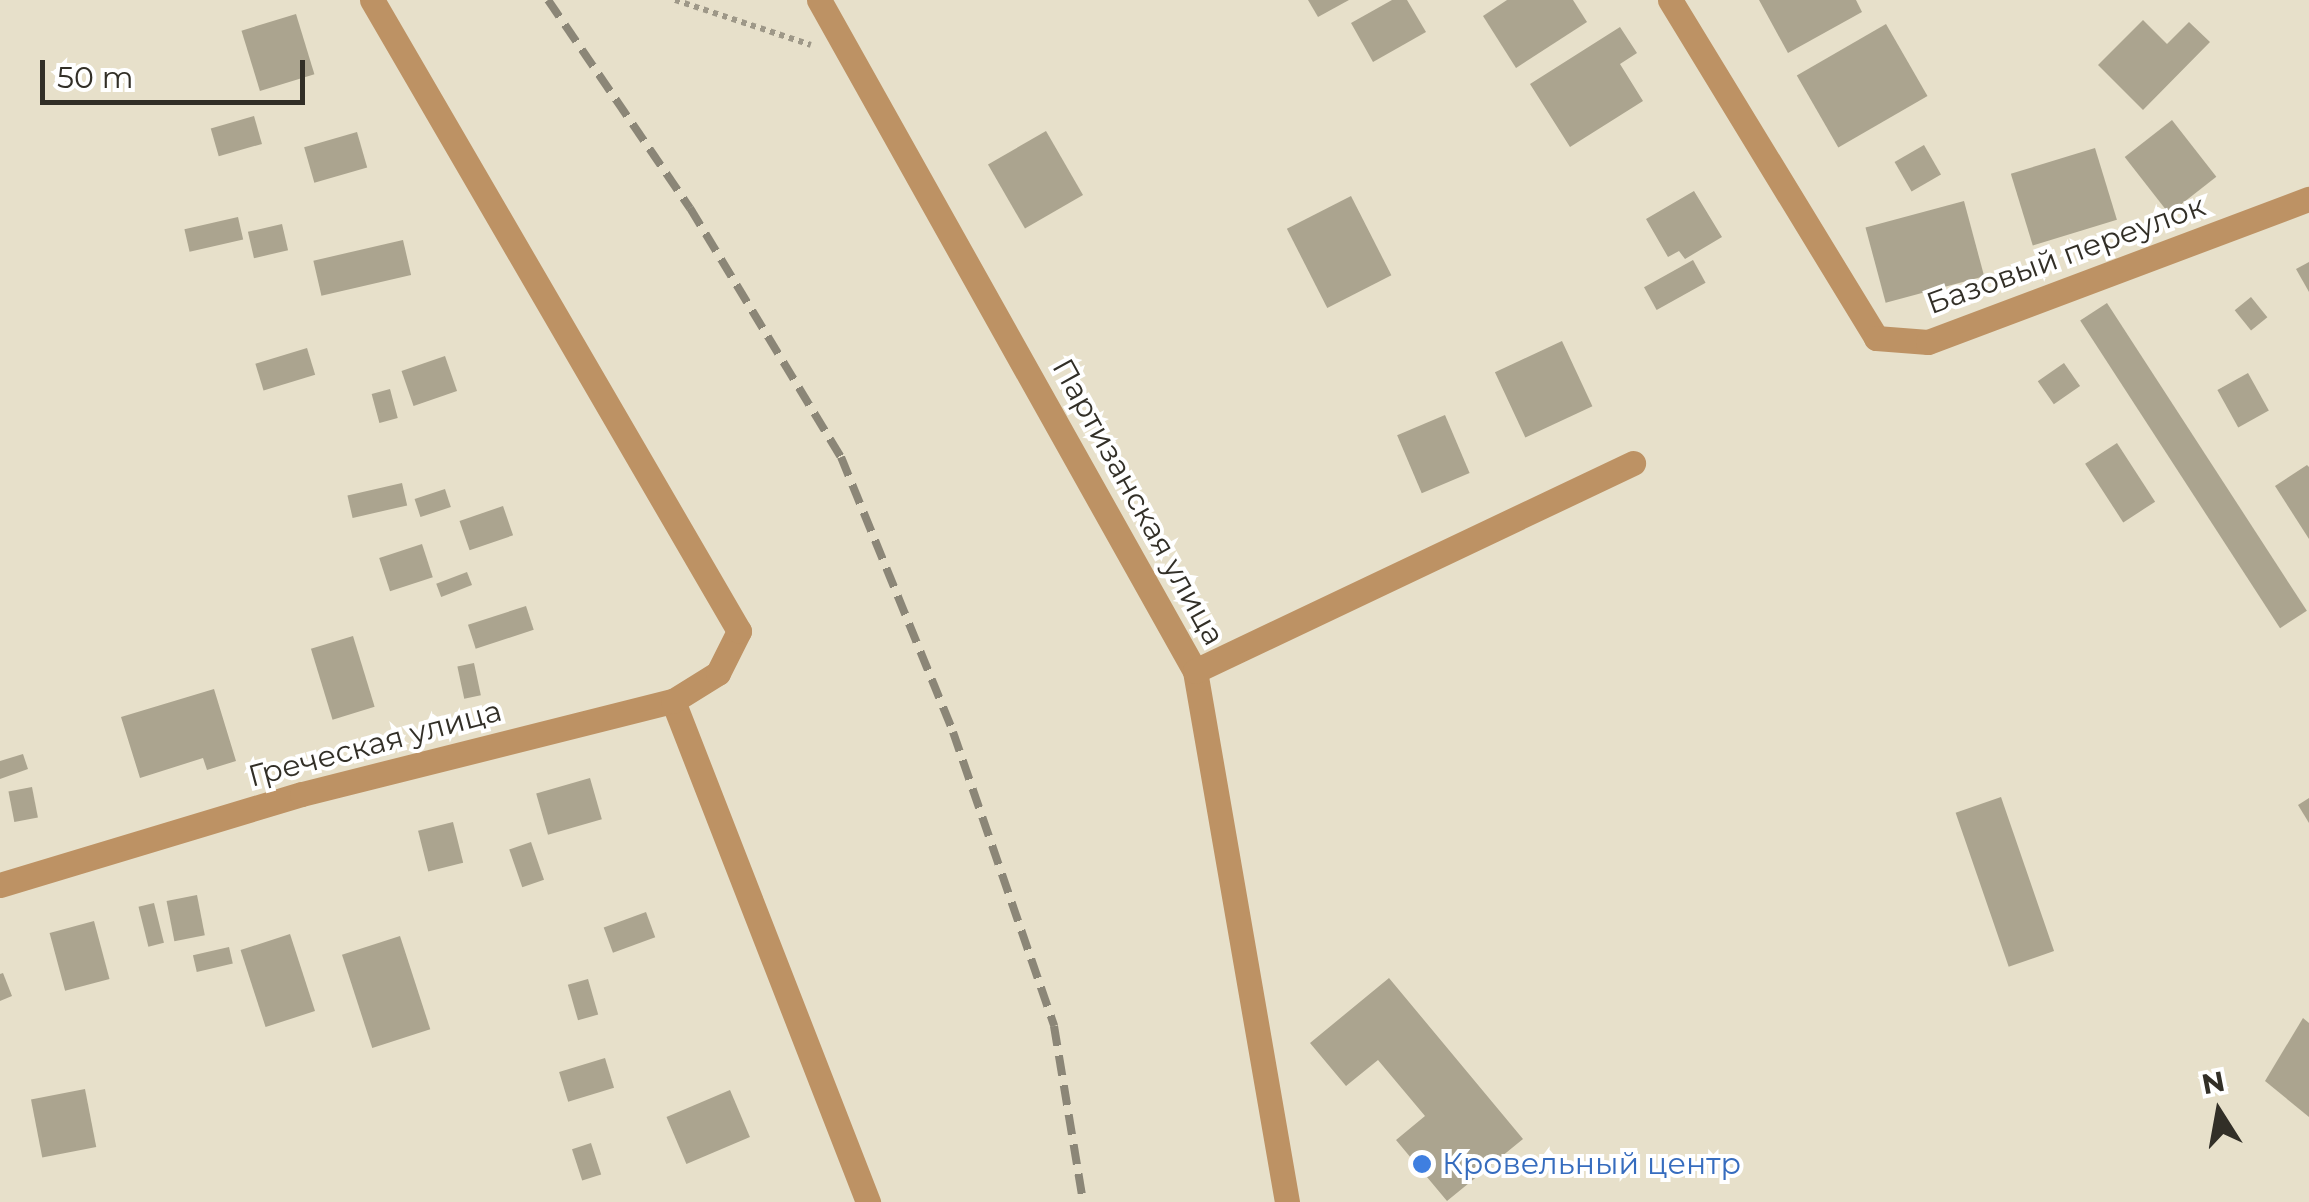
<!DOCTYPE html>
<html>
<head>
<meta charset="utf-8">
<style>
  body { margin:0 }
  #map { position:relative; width:2309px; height:1202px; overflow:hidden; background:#e7e0ca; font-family:Montserrat,sans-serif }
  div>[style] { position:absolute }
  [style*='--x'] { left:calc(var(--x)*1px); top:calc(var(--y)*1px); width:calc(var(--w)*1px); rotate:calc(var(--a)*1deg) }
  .building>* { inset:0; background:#aba48f; transform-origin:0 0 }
  .path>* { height:6px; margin-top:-3px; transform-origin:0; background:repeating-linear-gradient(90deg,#9e9888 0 5px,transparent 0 10px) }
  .minor>* { height:25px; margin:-12.5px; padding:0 12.5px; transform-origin:12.5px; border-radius:12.5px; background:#bd9264 }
  .rail>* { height:8px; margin-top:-4px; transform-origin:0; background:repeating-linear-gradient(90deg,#8b8677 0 20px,transparent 0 30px) }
  .dots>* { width:28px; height:28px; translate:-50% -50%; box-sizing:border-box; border:5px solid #fff; border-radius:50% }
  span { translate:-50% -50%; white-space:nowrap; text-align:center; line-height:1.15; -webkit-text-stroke:8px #fff; paint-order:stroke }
  .street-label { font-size:30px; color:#322f27 }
  .shop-label { font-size:30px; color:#366cbe }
  .left { translate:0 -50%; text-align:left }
  .north { position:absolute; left:2169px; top:1062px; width:100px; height:100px; -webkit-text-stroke:8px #fff; paint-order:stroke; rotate:349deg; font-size:28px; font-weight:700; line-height:40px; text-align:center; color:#322f27 }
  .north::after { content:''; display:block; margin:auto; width:35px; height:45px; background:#322f27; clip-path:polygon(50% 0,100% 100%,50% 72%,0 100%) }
  .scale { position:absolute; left:40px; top:60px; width:265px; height:45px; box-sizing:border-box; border:5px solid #322f27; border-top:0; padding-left:12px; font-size:30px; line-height:35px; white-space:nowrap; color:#322f27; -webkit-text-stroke:8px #fff; paint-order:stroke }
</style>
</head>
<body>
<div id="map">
  <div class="building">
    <i style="clip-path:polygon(1308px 0,1349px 0,1318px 17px)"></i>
    <i style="clip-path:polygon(1392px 0,1407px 0,1426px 32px,1373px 62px,1351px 23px)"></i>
    <i style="clip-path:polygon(1507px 0,1573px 0,1587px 22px,1516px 68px,1483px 16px)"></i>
    <i style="clip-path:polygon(1759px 0,1856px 0,1862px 12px,1788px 53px)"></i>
    <i style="left:296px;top:14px;width:63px;height:57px;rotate:73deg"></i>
    <i style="clip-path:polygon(2143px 20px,2167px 44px,2189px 22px,2210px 42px,2143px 110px,2098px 65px)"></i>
    <i style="left:1886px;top:24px;width:83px;height:103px;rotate:60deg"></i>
    <i style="clip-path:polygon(1620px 27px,1637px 53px,1620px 64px,1643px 101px,1570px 147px,1530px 84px)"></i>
    <i style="left:254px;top:116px;width:29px;height:45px;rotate:74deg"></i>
    <i style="left:2172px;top:120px;width:72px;height:60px;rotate:52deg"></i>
    <i style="left:1046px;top:131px;width:74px;height:67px;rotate:60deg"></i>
    <i style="left:357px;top:132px;width:37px;height:55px;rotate:74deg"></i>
    <i style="left:1924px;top:145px;width:34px;height:34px;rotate:60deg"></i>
    <i style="left:2095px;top:148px;width:75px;height:88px;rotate:73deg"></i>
    <i style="clip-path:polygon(1694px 191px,1722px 237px,1685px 259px,1679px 251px,1668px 257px,1646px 219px)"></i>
    <i style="left:1351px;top:196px;width:89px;height:72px;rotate:63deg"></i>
    <i style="left:1964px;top:201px;width:78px;height:102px;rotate:75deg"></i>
    <i style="left:238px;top:217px;width:23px;height:55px;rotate:77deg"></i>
    <i style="left:282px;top:224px;width:27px;height:35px;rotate:77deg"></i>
    <i style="left:403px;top:240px;width:36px;height:92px;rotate:77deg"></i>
    <i style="left:1693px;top:260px;width:26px;height:56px;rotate:61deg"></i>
    <i style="clip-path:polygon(2309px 262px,2309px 292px,2296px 269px)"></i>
    <i style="left:2251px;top:297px;width:26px;height:21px;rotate:51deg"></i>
    <i style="left:2107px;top:303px;width:367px;height:32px;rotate:57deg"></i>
    <i style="left:1562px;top:341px;width:72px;height:74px;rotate:65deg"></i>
    <i style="left:307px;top:348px;width:28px;height:54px;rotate:73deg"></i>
    <i style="left:445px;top:356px;width:37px;height:46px;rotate:71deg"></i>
    <i style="left:2064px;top:363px;width:28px;height:32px;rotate:55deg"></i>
    <i style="left:2248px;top:373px;width:43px;height:35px;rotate:61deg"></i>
    <i style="left:390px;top:389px;width:30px;height:19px;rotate:75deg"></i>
    <i style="left:1445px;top:415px;width:63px;height:52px;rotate:67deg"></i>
    <i style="left:2117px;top:443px;width:70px;height:38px;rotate:57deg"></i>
    <i style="clip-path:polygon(2307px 465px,2309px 467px,2309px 539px,2275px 486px)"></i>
    <i style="left:402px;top:483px;width:23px;height:56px;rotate:77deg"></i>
    <i style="left:445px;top:489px;width:19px;height:32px;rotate:72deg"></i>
    <i style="left:503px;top:506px;width:31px;height:46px;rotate:71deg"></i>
    <i style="left:422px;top:544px;width:35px;height:45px;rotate:72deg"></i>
    <i style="left:467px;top:572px;width:14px;height:33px;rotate:69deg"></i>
    <i style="left:526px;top:606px;width:25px;height:61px;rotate:72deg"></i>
    <i style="left:353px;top:636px;width:74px;height:44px;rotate:73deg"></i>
    <i style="left:474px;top:663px;width:33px;height:17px;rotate:78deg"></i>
    <i style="clip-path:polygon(214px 689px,236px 761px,207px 770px,203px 758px,140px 778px,121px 717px)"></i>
    <i style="clip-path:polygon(23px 754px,28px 769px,0 779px,0 761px)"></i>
    <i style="left:590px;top:778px;width:43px;height:56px;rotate:74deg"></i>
    <i style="left:32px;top:787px;width:31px;height:24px;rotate:79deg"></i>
    <i style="left:2001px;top:797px;width:163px;height:48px;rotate:71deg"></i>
    <i style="clip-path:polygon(2309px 798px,2309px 823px,2298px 805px)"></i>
    <i style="left:453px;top:822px;width:42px;height:36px;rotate:76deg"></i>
    <i style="left:531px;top:842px;width:40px;height:23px;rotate:71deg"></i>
    <i style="left:197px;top:895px;width:41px;height:31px;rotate:79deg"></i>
    <i style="left:154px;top:903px;width:41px;height:16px;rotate:76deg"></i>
    <i style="left:646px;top:912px;width:27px;height:45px;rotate:70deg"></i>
    <i style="left:94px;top:921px;width:60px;height:46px;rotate:75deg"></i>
    <i style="left:290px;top:934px;width:81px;height:52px;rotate:72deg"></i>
    <i style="left:400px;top:936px;width:98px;height:61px;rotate:72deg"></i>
    <i style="left:229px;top:947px;width:17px;height:37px;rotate:77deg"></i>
    <i style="clip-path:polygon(3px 973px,12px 996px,0 1001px,0 974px)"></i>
    <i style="clip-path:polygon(1389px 978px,1523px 1139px,1447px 1201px,1396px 1140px,1425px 1116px,1378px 1060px,1346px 1086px,1310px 1043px)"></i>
    <i style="left:588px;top:979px;width:37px;height:21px;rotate:74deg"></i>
    <i style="clip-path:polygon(2303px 1018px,2309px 1023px,2309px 1117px,2265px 1081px)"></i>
    <i style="left:605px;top:1058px;width:31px;height:48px;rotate:73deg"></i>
    <i style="left:85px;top:1089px;width:59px;height:55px;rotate:79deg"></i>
    <i style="left:730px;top:1090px;width:51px;height:69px;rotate:67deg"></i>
    <i style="left:591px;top:1143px;width:33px;height:20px;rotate:72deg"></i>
  </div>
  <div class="path">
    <i style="--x:675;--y:0;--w:143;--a:18.3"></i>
  </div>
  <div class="minor">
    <i style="--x:819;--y:0;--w:769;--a:60.74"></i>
    <i style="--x:1195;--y:671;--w:539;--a:80.17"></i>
    <i style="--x:1670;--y:0;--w:396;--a:58.6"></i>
    <i style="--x:1876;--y:338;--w:52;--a:4.4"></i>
    <i style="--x:1928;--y:342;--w:407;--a:-20.6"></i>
    <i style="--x:1195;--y:671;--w:485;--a:-25.4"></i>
    <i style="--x:673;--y:701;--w:538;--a:68.73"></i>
    <i style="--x:0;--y:885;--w:315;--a:-16.8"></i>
    <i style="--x:302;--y:794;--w:382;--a:-14.1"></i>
    <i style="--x:673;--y:701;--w:53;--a:-31.9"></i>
    <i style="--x:718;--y:673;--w:47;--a:-63.4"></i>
    <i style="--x:739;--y:631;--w:730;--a:-120.18"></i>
  </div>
  <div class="rail">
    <i style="--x:548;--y:0;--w:252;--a:55.7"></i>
    <i style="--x:690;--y:208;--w:291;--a:58.8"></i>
    <i style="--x:841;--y:457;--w:297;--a:67.8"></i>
    <i style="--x:953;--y:732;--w:311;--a:71"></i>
    <i style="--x:1054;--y:1026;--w:178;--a:80.6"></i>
  </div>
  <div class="dots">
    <i style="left:1422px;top:1164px;background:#3f7fe0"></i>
  </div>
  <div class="street-label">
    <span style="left:2066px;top:255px;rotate:-20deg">Базовый переулок</span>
    <span style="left:1138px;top:502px;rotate:61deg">Партизанская улица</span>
    <span style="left:375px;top:744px;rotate:-15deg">Греческая улица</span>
  </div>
  <div class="shop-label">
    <span class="left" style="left:1442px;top:1164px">Кровельный центр</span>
  </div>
  <div class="north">N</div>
  <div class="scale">50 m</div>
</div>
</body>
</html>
